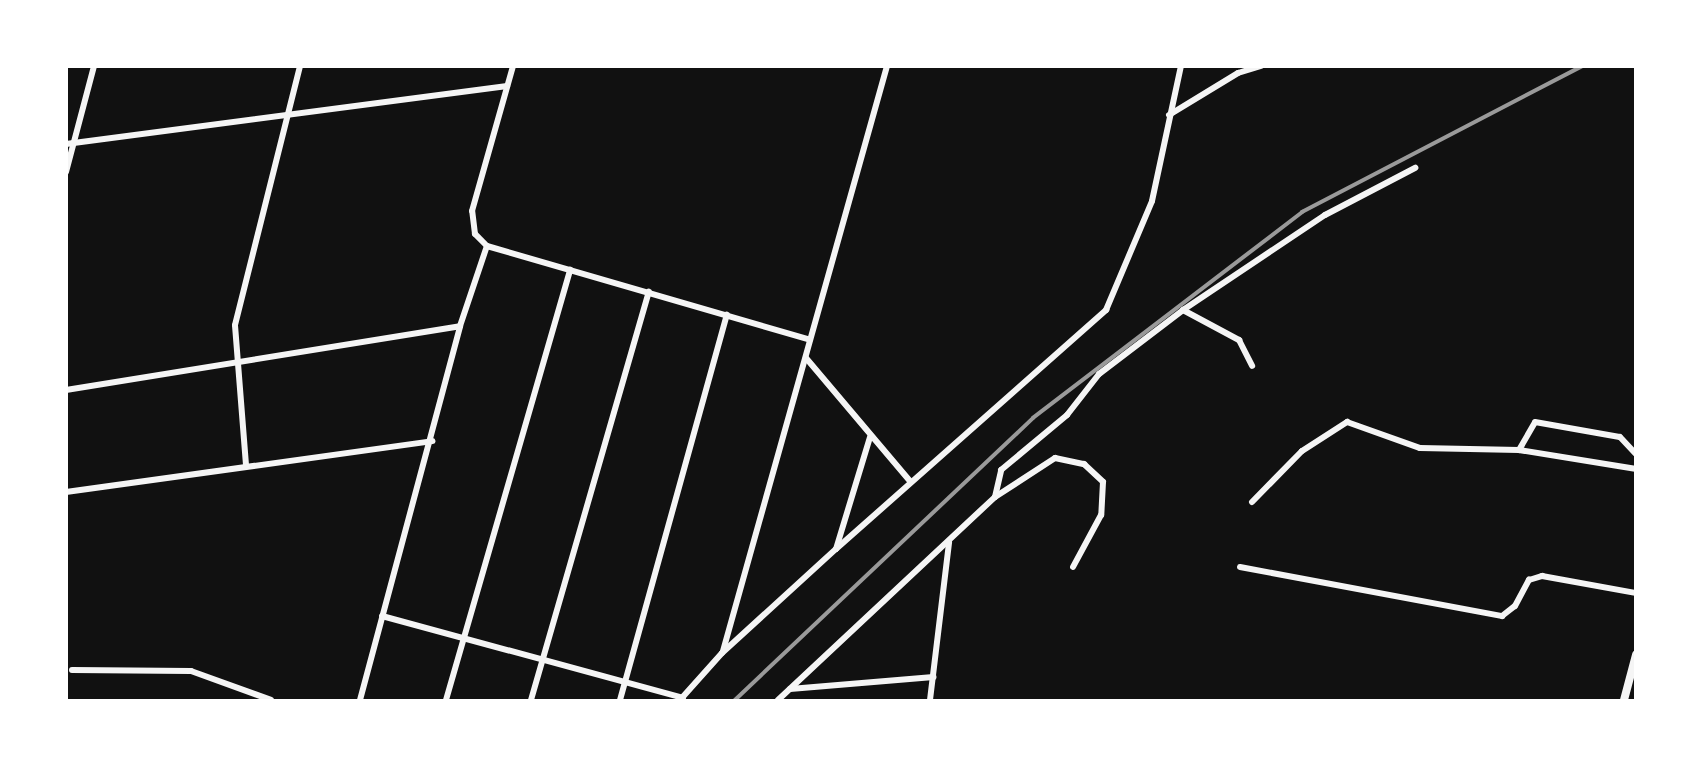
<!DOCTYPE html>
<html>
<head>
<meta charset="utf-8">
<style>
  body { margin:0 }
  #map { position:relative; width:1702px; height:767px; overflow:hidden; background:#111; font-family:Quicksand,sans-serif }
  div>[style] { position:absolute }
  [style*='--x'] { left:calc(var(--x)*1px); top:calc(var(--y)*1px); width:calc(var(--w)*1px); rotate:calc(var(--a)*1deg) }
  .minor>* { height:6px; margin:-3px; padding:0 3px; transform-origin:3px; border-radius:3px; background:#f5f5f5 }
  .tertiary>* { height:8px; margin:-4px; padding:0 4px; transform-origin:4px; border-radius:4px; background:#f5f5f5 }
  .rail>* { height:3.5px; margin:-1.75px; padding:0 1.75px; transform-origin:1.75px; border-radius:1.75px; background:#9a9a9a }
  span { translate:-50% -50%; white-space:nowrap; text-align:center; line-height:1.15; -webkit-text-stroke:6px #fff; paint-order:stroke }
  .frame { position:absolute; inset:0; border:68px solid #fff; pointer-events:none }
</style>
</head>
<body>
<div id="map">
  <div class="minor">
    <i style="--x:1169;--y:115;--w:81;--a:-31.3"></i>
    <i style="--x:1238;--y:73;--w:24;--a:-17"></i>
    <i style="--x:66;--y:144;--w:445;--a:-7.5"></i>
    <i style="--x:66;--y:172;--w:110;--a:-75.2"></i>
    <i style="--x:487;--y:246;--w:336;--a:16.2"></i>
    <i style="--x:487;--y:246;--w:17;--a:-135"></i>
    <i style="--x:475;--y:234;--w:23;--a:-97"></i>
    <i style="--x:472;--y:211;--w:151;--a:-74.2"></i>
    <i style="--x:1183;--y:310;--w:64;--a:28.2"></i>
    <i style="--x:1239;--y:340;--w:29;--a:63"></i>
    <i style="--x:806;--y:358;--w:161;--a:49.8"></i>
    <i style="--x:66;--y:390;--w:399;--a:-9.2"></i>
    <i style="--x:1519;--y:450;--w:32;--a:-60"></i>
    <i style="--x:1535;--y:422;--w:86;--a:10"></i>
    <i style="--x:1620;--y:437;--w:23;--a:47"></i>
    <i style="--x:246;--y:465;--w:140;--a:-94.5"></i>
    <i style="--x:235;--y:325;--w:267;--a:-75.9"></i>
    <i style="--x:66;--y:492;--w:370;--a:-7.9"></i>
    <i style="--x:995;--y:497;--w:28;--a:-77"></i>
    <i style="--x:1001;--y:470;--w:86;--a:-39.8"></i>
    <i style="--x:1067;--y:415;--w:52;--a:-52"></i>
    <i style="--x:1099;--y:374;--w:106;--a:-37.3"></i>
    <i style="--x:1183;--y:310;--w:171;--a:-33.8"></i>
    <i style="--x:1325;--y:215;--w:102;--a:-27.6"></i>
    <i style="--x:1252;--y:502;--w:71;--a:-45.6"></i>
    <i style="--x:1302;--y:451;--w:54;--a:-32.8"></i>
    <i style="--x:1347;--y:422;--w:77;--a:19.6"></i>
    <i style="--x:1420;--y:448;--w:99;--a:1.2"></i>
    <i style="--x:1519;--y:450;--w:119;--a:9.2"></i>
    <i style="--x:836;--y:549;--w:117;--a:-73.1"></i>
    <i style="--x:1240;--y:567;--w:267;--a:10.6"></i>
    <i style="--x:1502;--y:616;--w:16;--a:-38"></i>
    <i style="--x:1515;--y:606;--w:30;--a:-62"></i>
    <i style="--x:1529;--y:580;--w:14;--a:-17"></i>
    <i style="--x:1542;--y:576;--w:96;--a:10.3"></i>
    <i style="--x:382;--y:616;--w:312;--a:15.2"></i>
    <i style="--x:723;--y:651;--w:608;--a:-74.34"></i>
    <i style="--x:72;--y:670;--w:119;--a:0.5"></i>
    <i style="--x:191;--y:671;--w:85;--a:19.9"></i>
    <i style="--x:790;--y:689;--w:144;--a:-4.8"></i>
    <i style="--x:360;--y:700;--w:387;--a:-75"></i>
    <i style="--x:460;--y:326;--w:84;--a:-71.4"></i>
    <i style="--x:446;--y:700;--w:448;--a:-73.9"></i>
    <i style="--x:531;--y:700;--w:425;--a:-73.9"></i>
    <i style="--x:620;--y:700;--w:400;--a:-74.5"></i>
    <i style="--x:680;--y:700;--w:63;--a:-48.2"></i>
    <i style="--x:722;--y:653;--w:154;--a:-42.4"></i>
    <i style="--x:836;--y:549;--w:361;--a:-41.5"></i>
    <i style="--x:1106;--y:310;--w:118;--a:-67.1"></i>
    <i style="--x:1152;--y:201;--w:138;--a:-77.9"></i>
    <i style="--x:778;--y:700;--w:297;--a:-43.1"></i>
    <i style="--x:995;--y:497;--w:72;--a:-33"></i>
    <i style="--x:1055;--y:458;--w:30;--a:12"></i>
    <i style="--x:1084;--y:464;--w:26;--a:43"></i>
    <i style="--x:1103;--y:482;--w:33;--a:93"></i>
    <i style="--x:1101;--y:515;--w:59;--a:118.3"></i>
    <i style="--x:930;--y:700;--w:159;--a:-83.1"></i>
  </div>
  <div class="tertiary">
    <i style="--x:1624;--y:700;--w:47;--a:-75.1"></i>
  </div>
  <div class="rail">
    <i style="--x:735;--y:700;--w:410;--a:-43.4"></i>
    <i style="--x:1033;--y:418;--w:339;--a:-37.4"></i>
    <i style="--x:1302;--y:212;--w:317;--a:-27.5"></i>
  </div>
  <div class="frame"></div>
</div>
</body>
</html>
